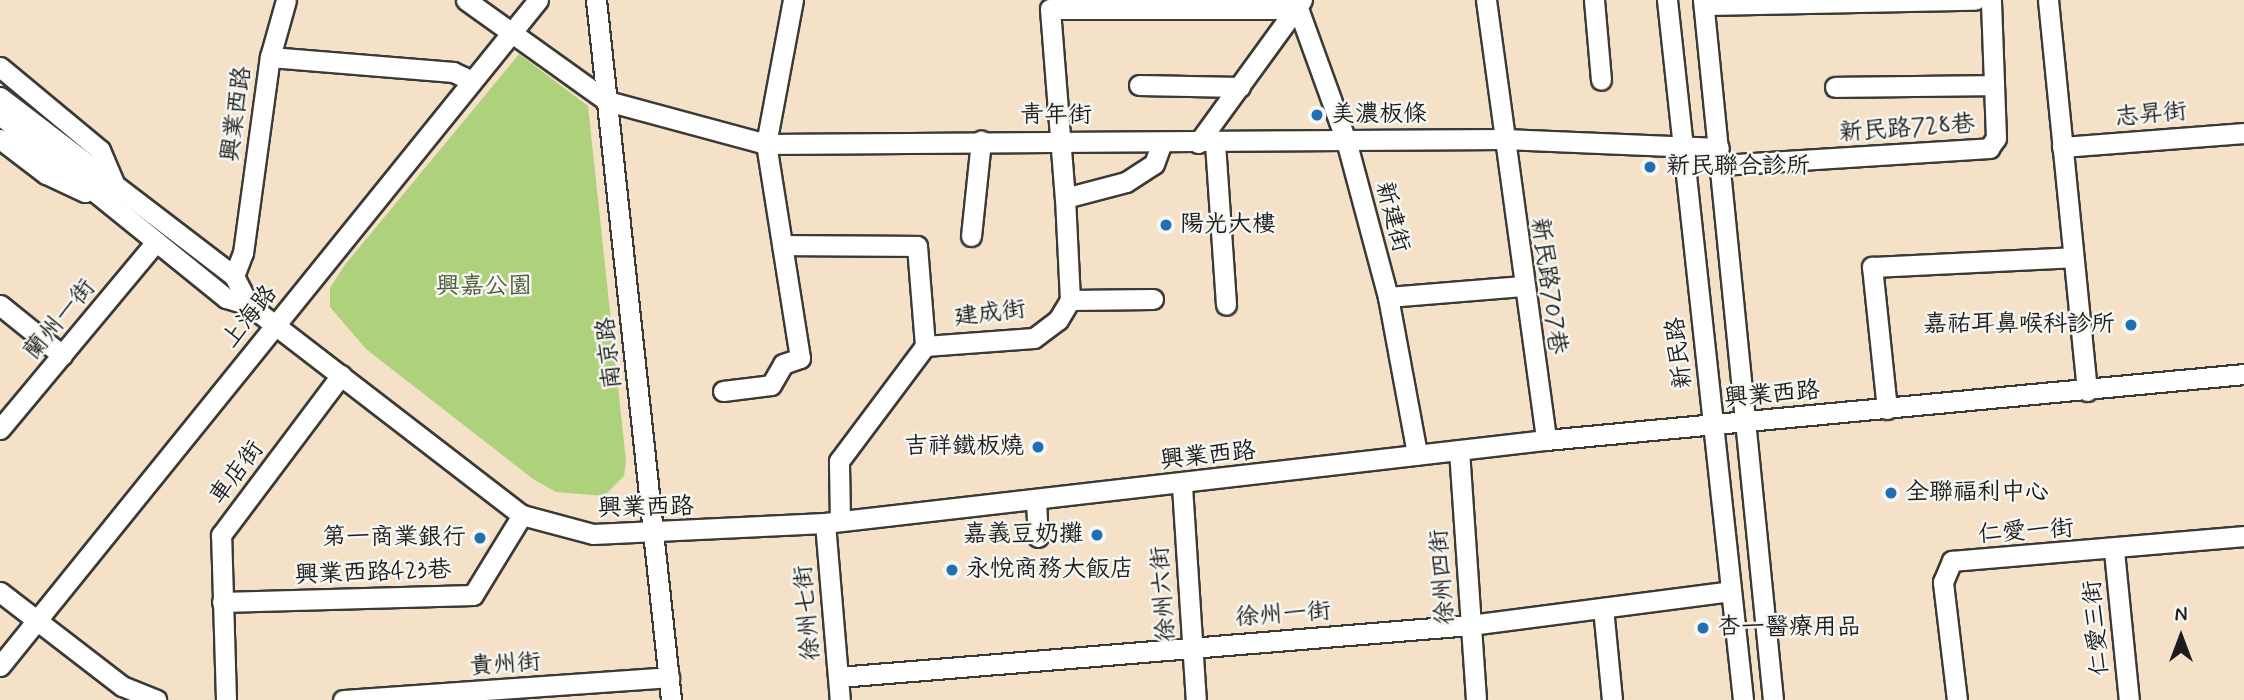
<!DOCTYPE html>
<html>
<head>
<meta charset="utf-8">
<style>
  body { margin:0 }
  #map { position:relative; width:2244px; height:700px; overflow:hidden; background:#f4e1c8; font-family:Mynerve,"LXGW WenKai TC",sans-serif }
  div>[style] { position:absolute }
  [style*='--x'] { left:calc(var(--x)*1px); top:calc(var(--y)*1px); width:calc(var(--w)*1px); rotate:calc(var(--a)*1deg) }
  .green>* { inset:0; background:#aed27b }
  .roads { filter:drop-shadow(2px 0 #3c3a36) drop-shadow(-2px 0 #3c3a36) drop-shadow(0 2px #3c3a36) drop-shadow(0 -2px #3c3a36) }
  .minor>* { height:19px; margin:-9.5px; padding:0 9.5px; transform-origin:9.5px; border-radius:9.5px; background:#fff }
  .dots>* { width:19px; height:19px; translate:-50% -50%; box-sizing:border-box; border:4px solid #f6f6f2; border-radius:50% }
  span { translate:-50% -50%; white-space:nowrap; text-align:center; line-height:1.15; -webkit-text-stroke:5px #f6f6f2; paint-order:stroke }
  .street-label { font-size:24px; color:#1c1c1c }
  .poi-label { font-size:24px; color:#1c1c1c }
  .left { translate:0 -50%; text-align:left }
  .right { translate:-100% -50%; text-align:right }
  .park-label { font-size:24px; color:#4f5c3d }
  .north { position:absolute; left:2146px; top:602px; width:70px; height:70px; -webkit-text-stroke:5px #f6f6f2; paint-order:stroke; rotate:0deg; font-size:19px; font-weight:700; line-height:28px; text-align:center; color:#1c1c1c }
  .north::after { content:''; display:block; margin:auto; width:24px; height:32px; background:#1c1c1c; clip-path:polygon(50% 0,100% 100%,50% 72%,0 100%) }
</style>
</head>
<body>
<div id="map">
  <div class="green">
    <i style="clip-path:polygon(519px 54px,588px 106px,626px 461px,624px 476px,604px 496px,556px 492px,533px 479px,366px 349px,330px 307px,330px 288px,344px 266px)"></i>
  </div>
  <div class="roads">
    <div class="minor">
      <i style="--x:466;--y:0;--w:173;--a:35.6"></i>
      <i style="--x:607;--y:101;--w:165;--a:15.1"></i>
      <i style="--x:766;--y:144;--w:738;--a:-0.39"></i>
      <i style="--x:1504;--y:139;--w:215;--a:2.4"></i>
      <i style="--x:596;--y:0;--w:704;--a:83.88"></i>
      <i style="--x:1295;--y:0;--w:153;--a:70.1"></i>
      <i style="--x:1347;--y:144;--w:158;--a:75"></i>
      <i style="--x:1388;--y:297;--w:160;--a:79.5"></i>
      <i style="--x:1486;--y:0;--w:444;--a:82.2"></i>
      <i style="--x:1594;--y:0;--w:80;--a:85"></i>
      <i style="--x:1667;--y:0;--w:704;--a:83.8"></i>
      <i style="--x:1703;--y:0;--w:703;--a:84.29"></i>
      <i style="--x:2048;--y:0;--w:393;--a:84.3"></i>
      <i style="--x:1704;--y:5;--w:271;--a:-1.1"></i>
      <i style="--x:1050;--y:9;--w:248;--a:0"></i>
      <i style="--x:1050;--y:9;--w:190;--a:85.5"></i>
      <i style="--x:270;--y:57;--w:184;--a:4.7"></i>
      <i style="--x:453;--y:72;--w:21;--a:25"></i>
      <i style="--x:0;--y:67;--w:130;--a:39.7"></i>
      <i style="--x:100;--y:150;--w:38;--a:67"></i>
      <i style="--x:1139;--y:85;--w:101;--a:1.1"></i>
      <i style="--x:1835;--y:87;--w:159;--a:-0.7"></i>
      <i style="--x:0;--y:97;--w:295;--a:37.4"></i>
      <i style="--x:234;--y:276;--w:33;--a:63"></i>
      <i style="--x:0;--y:115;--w:291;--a:39"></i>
      <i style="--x:226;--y:298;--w:24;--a:17"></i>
      <i style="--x:249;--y:305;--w:344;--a:37.6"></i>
      <i style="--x:522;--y:515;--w:73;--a:15"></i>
      <i style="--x:593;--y:534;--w:232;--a:-2.7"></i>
      <i style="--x:825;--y:523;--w:726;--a:-6.57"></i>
      <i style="--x:1546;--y:440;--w:701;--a:-5.4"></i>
      <i style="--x:0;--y:139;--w:58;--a:37.3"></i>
      <i style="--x:46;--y:174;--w:43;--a:24.8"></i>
      <i style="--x:1198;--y:143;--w:177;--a:-54"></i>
      <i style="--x:1215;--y:143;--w:162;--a:86.1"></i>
      <i style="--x:2062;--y:147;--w:183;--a:-4.4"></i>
      <i style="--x:1721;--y:165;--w:269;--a:-3.6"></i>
      <i style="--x:1989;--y:148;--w:12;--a:-55"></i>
      <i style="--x:1996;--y:138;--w:138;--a:-92.1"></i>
      <i style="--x:971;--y:236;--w:96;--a:-84"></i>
      <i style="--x:782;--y:245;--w:135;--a:0.4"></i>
      <i style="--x:917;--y:246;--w:100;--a:85.4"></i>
      <i style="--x:234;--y:276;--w:25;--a:-69"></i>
      <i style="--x:243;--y:253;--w:198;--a:-82.2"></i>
      <i style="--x:270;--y:57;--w:59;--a:-74.3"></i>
      <i style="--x:1388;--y:297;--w:135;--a:-4.7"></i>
      <i style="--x:1070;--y:300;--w:83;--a:-0.7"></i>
      <i style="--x:0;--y:305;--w:80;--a:38.9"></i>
      <i style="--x:723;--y:391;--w:48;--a:-7.1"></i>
      <i style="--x:771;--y:385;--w:24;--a:-60"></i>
      <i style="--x:783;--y:364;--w:18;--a:-19"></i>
      <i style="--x:800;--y:358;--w:217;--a:-99"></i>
      <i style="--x:766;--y:144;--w:147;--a:-79.4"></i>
      <i style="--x:1887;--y:409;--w:143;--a:-96"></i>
      <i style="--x:1872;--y:267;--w:201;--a:-2.8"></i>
      <i style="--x:0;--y:429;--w:244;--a:-50.2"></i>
      <i style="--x:1459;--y:450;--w:251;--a:86.1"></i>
      <i style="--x:1182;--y:486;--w:214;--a:86.3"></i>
      <i style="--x:1036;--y:501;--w:36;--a:87"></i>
      <i style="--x:840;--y:521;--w:60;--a:-91"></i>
      <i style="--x:839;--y:461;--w:144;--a:-53.2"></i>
      <i style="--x:925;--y:346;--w:109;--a:-4.2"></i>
      <i style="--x:1034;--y:338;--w:30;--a:-37"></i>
      <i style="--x:1058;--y:320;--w:23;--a:-59"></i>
      <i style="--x:1070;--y:300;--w:102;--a:-92.8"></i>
      <i style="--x:1065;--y:198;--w:63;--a:-14.7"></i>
      <i style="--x:1126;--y:182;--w:33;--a:-33"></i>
      <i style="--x:1154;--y:164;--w:23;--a:-70"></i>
      <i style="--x:825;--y:523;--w:178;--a:85.2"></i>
      <i style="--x:2114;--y:551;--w:150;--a:84.3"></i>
      <i style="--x:0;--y:592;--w:154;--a:37.6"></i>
      <i style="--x:122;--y:686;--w:37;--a:22"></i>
      <i style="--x:222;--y:602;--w:251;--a:-1.6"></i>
      <i style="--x:473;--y:595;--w:94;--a:-58.5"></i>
      <i style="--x:1603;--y:608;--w:92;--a:84.4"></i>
      <i style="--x:0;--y:666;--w:856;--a:-51.07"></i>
      <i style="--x:839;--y:677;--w:633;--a:-4.71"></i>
      <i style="--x:1470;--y:625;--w:263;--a:-7.4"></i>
      <i style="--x:226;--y:700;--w:165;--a:-91.7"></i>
      <i style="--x:221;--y:535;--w:200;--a:-53.1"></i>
      <i style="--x:343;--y:700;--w:327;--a:-4"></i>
      <i style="--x:1957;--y:700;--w:119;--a:-96.8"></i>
      <i style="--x:1943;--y:582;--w:23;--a:-67"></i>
      <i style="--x:1952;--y:561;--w:293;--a:-4.9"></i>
    </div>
  </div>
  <div class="dots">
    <i style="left:1317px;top:115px;background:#1f6fb2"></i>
    <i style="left:1650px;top:167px;background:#1f6fb2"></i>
    <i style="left:1166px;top:225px;background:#1f6fb2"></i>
    <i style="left:2131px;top:325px;background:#1f6fb2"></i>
    <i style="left:1038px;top:447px;background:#1f6fb2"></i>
    <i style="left:1891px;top:493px;background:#1f6fb2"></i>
    <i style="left:1097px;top:535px;background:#1f6fb2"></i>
    <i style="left:480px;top:538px;background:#1f6fb2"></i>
    <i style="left:952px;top:570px;background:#1f6fb2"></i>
    <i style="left:1703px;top:628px;background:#1f6fb2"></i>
  </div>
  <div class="street-label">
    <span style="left:237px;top:114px;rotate:-82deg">興業西路</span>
    <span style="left:2151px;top:115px;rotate:-5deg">志昇街</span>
    <span style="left:1056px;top:116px">青年街</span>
    <span style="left:1907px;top:129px;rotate:-4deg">新民路728巷</span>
    <span style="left:1392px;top:217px;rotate:75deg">新建街</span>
    <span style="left:1548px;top:286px;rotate:82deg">新民路707巷</span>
    <span style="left:990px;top:314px;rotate:-7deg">建成街</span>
    <span style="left:250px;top:317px;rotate:-51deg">上海路</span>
    <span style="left:60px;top:320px;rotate:-50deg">蘭州一街</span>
    <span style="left:610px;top:353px;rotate:-96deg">南京路</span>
    <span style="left:1680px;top:353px;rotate:-97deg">新民路</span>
    <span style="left:1772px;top:395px;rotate:-5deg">興業西路</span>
    <span style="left:1208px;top:456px;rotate:-6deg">興業西路</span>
    <span style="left:237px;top:473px;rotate:-53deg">車店街</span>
    <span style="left:646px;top:508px;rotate:-1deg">興業西路</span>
    <span style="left:2026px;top:532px;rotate:-4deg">仁愛一街</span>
    <span style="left:373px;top:573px;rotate:-2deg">興業西路423巷</span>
    <span style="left:1443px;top:577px;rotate:-94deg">徐州四街</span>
    <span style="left:1164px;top:594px;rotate:-94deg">徐州六街</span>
    <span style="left:808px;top:613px;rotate:-95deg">徐州七街</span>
    <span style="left:1283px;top:615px;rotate:-4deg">徐州一街</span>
    <span style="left:2097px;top:628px;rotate:-95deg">仁愛三街</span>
    <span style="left:505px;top:665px;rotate:-4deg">貴州街</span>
  </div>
  <div class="poi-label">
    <span class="left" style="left:1331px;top:115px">美濃板條</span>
    <span class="left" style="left:1666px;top:167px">新民聯合診所</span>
    <span class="left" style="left:1180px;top:225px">陽光大樓</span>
    <span class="right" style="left:2115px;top:325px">嘉祐耳鼻喉科診所</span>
    <span class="right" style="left:1024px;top:447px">吉祥鐵板燒</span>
    <span class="left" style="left:1905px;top:493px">全聯福利中心</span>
    <span class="right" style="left:1083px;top:535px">嘉義豆奶攤</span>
    <span class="right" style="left:466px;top:538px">第一商業銀行</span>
    <span class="left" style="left:966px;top:570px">永悅商務大飯店</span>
    <span class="left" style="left:1717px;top:628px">杏一醫療用品</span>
  </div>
  <div class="park-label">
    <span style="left:484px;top:287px">興嘉公園</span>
  </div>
  <div class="north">N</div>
</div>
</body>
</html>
